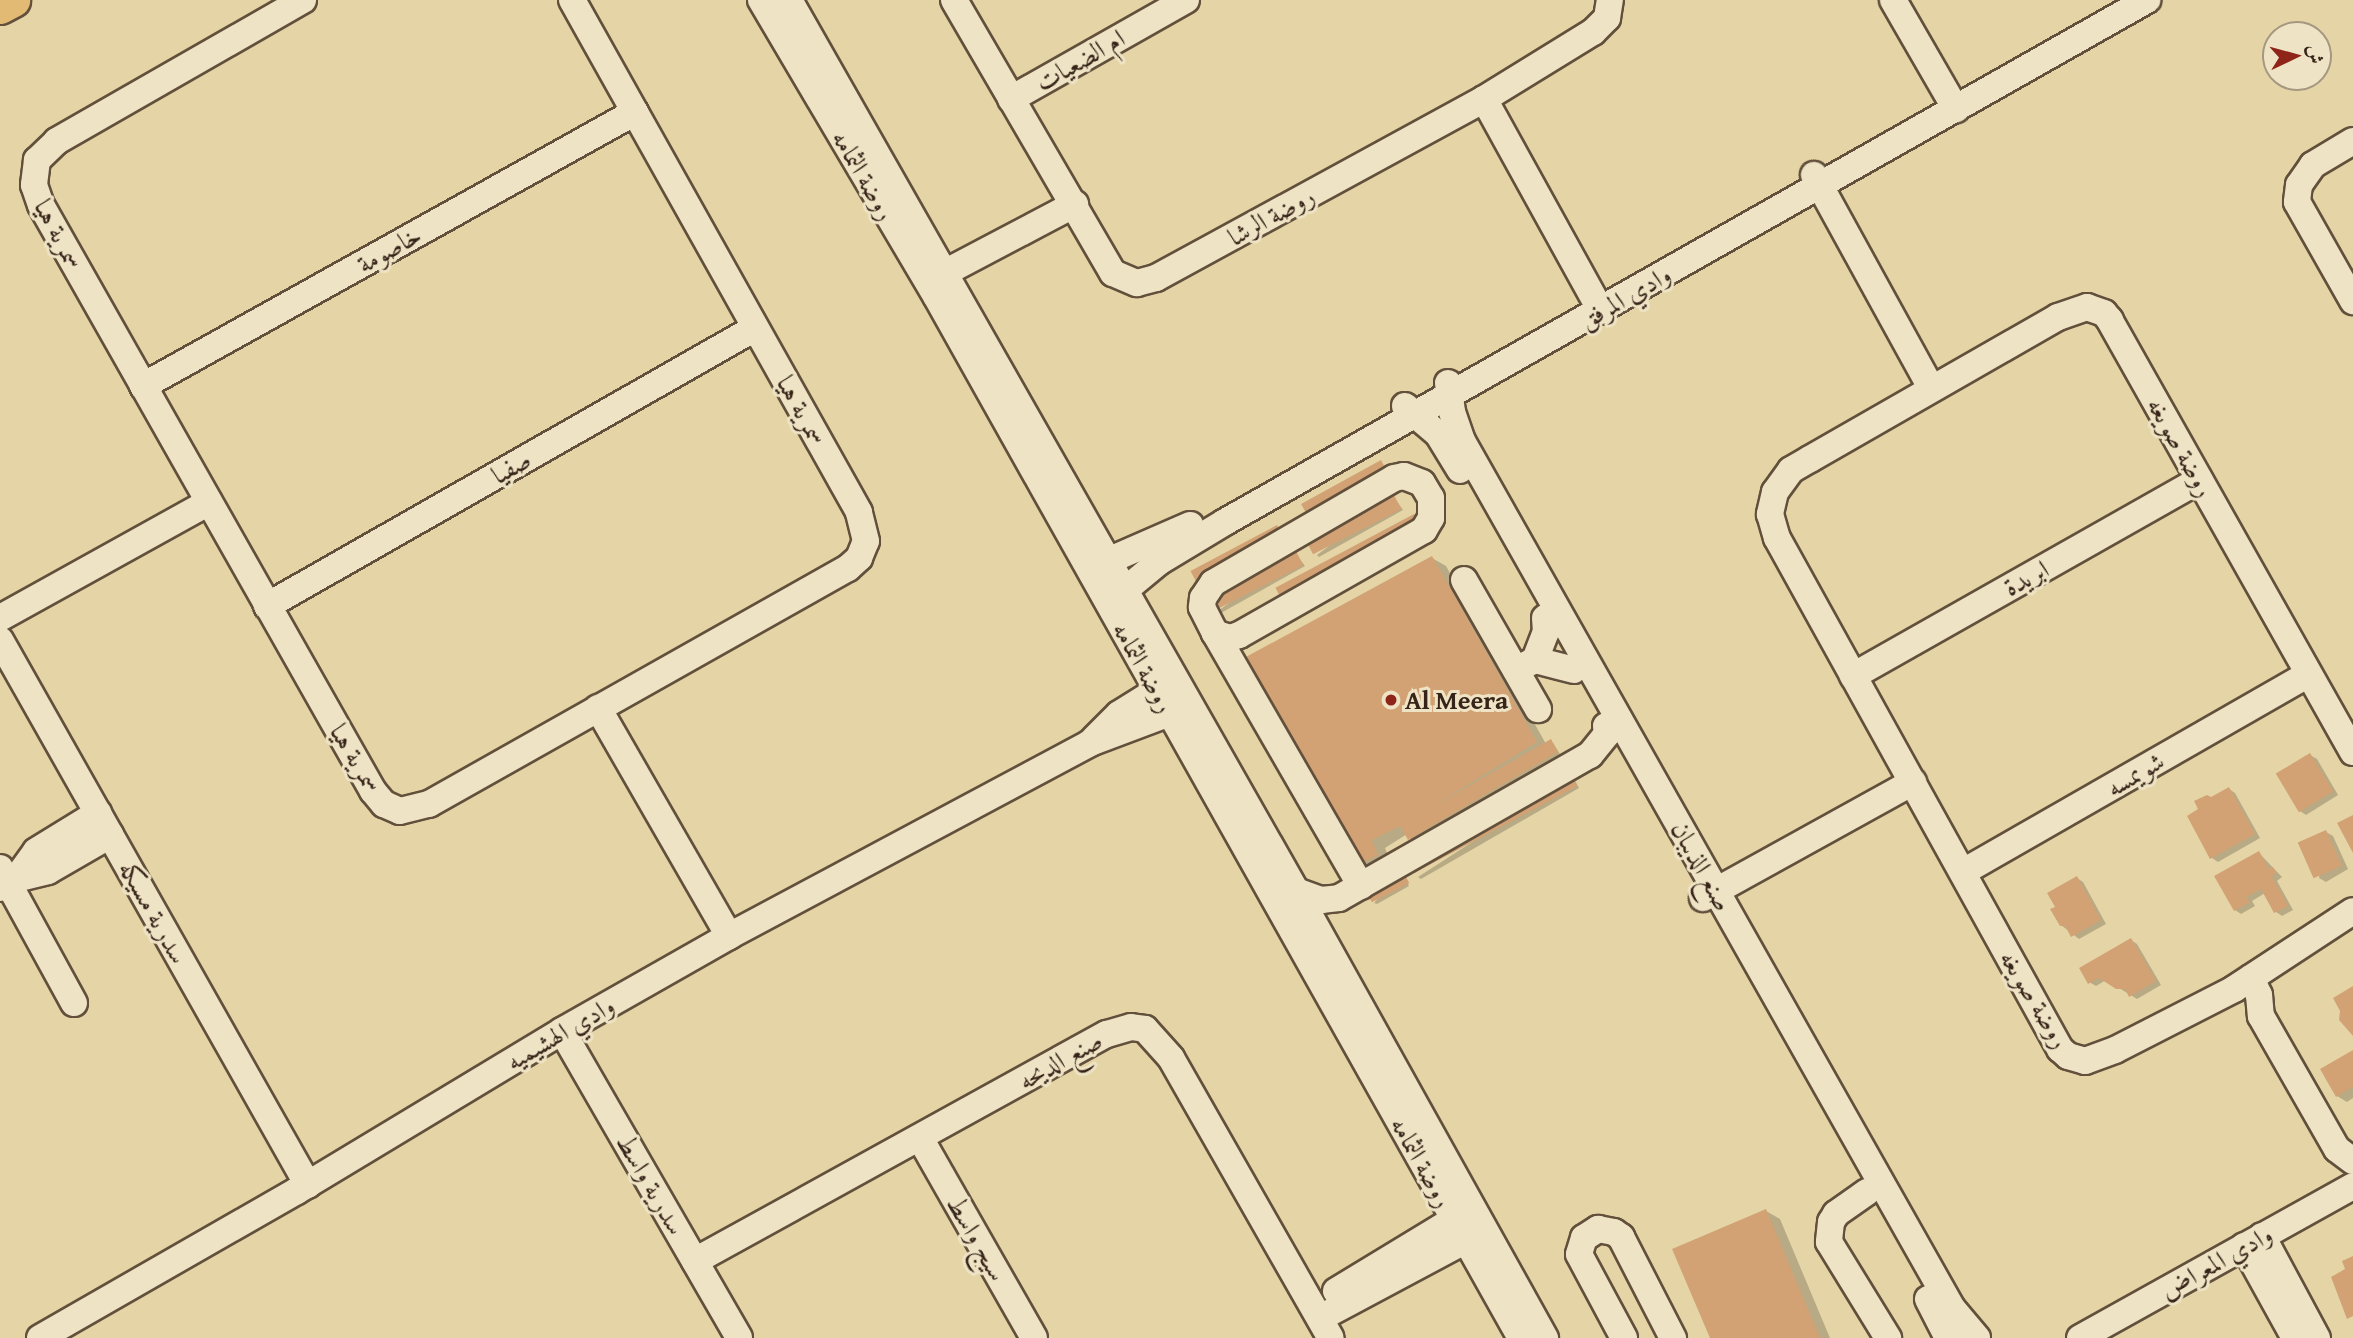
<!DOCTYPE html>
<html>
<head>
<meta charset="utf-8">
<style>
  body { margin:0 }
  #map { position:relative; width:2353px; height:1338px; overflow:hidden; background:#e5d5a6; font-family:"Gentium Book Plus",Amiri,serif }
  div>[style] { position:absolute }
  [style*='--x'] { left:calc(var(--x)*1px); top:calc(var(--y)*1px); width:calc(var(--w)*1px); rotate:calc(var(--a)*1deg) }
  .shadow>* { inset:0; background:#0003 }
  .building>* { inset:0; background:#d3a274; transform-origin:0 0 }
  .roads { filter:drop-shadow(2px 0 #62503c) drop-shadow(-2px 0 #62503c) drop-shadow(0 2px #62503c) drop-shadow(0 -2px #62503c) }
  .minor>* { height:26px; margin:-13px; padding:0 13px; transform-origin:13px; border-radius:13px; background:#eee4c5 }
  .major>* { height:33px; margin:-16.5px; padding:0 16.5px; transform-origin:16.5px; border-radius:16.5px; background:#e2ba73 }
  .dots>* { width:19px; height:19px; translate:-50% -50%; box-sizing:border-box; border:4px solid #eee4c5; border-radius:50% }
  span { translate:-50% -50%; white-space:nowrap; text-align:center; line-height:1.15; -webkit-text-stroke:6px #eee4c5; paint-order:stroke }
  .street-label { font-size:26px; color:#372419 }
  .poi-label { font-size:26px; color:#372419; font-weight:700 }
  .left { translate:0 -50%; text-align:left }
  .north { position:absolute; left:2262px; top:21px; width:70px; height:70px; box-sizing:border-box; background:#eee4c5; border:2px solid #a59780; border-radius:50%; rotate:85deg; font-size:19px; font-weight:700; line-height:28px; text-align:center; color:#372419 }
  .north::after { content:''; display:block; margin:auto; width:24px; height:32px; background:#8f2418; clip-path:polygon(50% 0,100% 100%,50% 72%,0 100%) }
</style>
</head>
<body>
<div id="map">
  <div class="shadow">
    <i style="clip-path:polygon(1394px 497px,1403px 510px,1319px 557px,1317px 555px)"></i>
    <i style="clip-path:polygon(1296px 554px,1305px 566px,1221px 613px,1218px 611px)"></i>
    <i style="clip-path:polygon(1432px 558px,1446px 566px,1546px 744px,1553px 743px,1560px 754px,1412px 840px,1407px 834px,1385px 848px,1391px 863px,1375px 871px,1361px 863px)"></i>
    <i style="clip-path:polygon(2310px 755px,2317px 759px,2338px 795px,2306px 815px,2300px 811px,2278px 775px)"></i>
    <i style="clip-path:polygon(1573px 777px,1579px 788px,1421px 879px,1418px 877px)"></i>
    <i style="clip-path:polygon(2229px 789px,2235px 793px,2260px 838px,2218px 862px,2212px 858px,2189px 817px)"></i>
    <i style="clip-path:polygon(2326px 832px,2333px 836px,2348px 869px,2326px 882px,2319px 878px)"></i>
    <i style="clip-path:polygon(2259px 853px,2282px 877px,2277px 881px,2293px 910px,2282px 916px,2276px 912px,2265px 893px,2252px 901px,2255px 906px,2241px 914px,2235px 910px)"></i>
    <i style="clip-path:polygon(1401px 872px,1409px 886px,1377px 904px,1374px 903px)"></i>
    <i style="clip-path:polygon(2077px 878px,2083px 882px,2106px 924px,2079px 939px,2061px 925px,2057px 907px)"></i>
    <i style="clip-path:polygon(2131px 940px,2137px 944px,2161px 985px,2137px 999px,2106px 980px,2096px 986px,2089px 982px)"></i>
    <i style="clip-path:polygon(2353px 1052px,2353px 1098px,2347px 1102px,2337px 1096px)"></i>
    <i style="clip-path:polygon(1766px 1211px,1780px 1219px,1830px 1338px,1711px 1338px)"></i>
  </div>
  <div class="building">
    <i style="clip-path:polygon(1381px 460px,1388px 473px,1310px 520px,1301px 504px)"></i>
    <i style="left:1394px;top:495px;width:16px;height:99px;rotate:63deg"></i>
    <i style="left:1414px;top:514px;width:15px;height:157px;rotate:62deg"></i>
    <i style="left:1277px;top:525px;width:15px;height:98px;rotate:62deg"></i>
    <i style="left:1296px;top:551px;width:16px;height:99px;rotate:63deg"></i>
    <i style="clip-path:polygon(1432px 556px,1537px 742px,1430px 808px,1551px 739px,1558px 752px,1408px 840px,1400px 826px,1372px 840px,1378px 855px,1360px 864px,1244px 658px)"></i>
    <i style="left:2310px;top:753px;width:45px;height:40px;rotate:59deg"></i>
    <i style="left:1570px;top:773px;width:15px;height:184px;rotate:62deg"></i>
    <i style="clip-path:polygon(2229px 787px,2255px 834px,2210px 859px,2187px 816px,2198px 809px,2194px 801px,2207px 795px,2211px 797px)"></i>
    <i style="clip-path:polygon(2353px 815px,2353px 853px,2337px 823px)"></i>
    <i style="left:2326px;top:830px;width:39px;height:31px;rotate:66deg"></i>
    <i style="clip-path:polygon(2259px 851px,2269px 869px,2273px 867px,2276px 872px,2272px 877px,2288px 906px,2274px 913px,2261px 889px,2246px 897px,2250px 902px,2234px 911px,2214px 876px)"></i>
    <i style="left:1402px;top:869px;width:16px;height:42px;rotate:63deg"></i>
    <i style="clip-path:polygon(2077px 876px,2101px 920px,2071px 937px,2065px 926px,2060px 926px,2050px 909px,2055px 907px,2047px 893px)"></i>
    <i style="clip-path:polygon(2131px 938px,2156px 981px,2129px 997px,2125px 989px,2116px 989px,2099px 978px,2088px 984px,2079px 968px)"></i>
    <i style="clip-path:polygon(2353px 986px,2353px 1036px,2339px 1020px,2340px 1011px,2333px 998px)"></i>
    <i style="clip-path:polygon(2353px 1050px,2353px 1087px,2336px 1097px,2320px 1069px)"></i>
    <i style="clip-path:polygon(1766px 1209px,1820px 1338px,1710px 1338px,1672px 1249px)"></i>
    <i style="clip-path:polygon(2353px 1256px,2353px 1316px,2347px 1319px,2331px 1277px,2345px 1269px,2342px 1261px)"></i>
  </div>
  <div class="roads">
    <div class="minor">
      <i style="--x:303;--y:0;--w:284;--a:150.2"></i>
      <i style="--x:57;--y:141;--w:28;--a:136"></i>
      <i style="--x:37;--y:160;--w:25;--a:97"></i>
      <i style="--x:34;--y:185;--w:21;--a:71"></i>
      <i style="--x:41;--y:205;--w:674;--a:60.47"></i>
      <i style="--x:373;--y:791;--w:17;--a:50"></i>
      <i style="--x:384;--y:804;--w:17;--a:24"></i>
      <i style="--x:400;--y:811;--w:30;--a:-14"></i>
      <i style="--x:429;--y:804;--w:481;--a:-29.4"></i>
      <i style="--x:848;--y:568;--w:15;--a:-42"></i>
      <i style="--x:859;--y:558;--w:18;--a:-68"></i>
      <i style="--x:866;--y:541;--w:30;--a:-104"></i>
      <i style="--x:859;--y:512;--w:587;--a:-119.27"></i>
      <i style="--x:761;--y:0;--w:344;--a:59.4"></i>
      <i style="--x:936;--y:296;--w:1195;--a:60.69"></i>
      <i style="--x:789;--y:0;--w:1025;--a:60.36"></i>
      <i style="--x:1296;--y:891;--w:512;--a:60.88"></i>
      <i style="--x:954;--y:0;--w:316;--a:59.8"></i>
      <i style="--x:1113;--y:273;--w:26;--a:23"></i>
      <i style="--x:1137;--y:283;--w:20;--a:-15"></i>
      <i style="--x:1156;--y:278;--w:374;--a:-28.6"></i>
      <i style="--x:1484;--y:99;--w:128;--a:-31.6"></i>
      <i style="--x:1593;--y:32;--w:20;--a:-45"></i>
      <i style="--x:1607;--y:18;--w:18;--a:-81"></i>
      <i style="--x:1893;--y:0;--w:126;--a:60"></i>
      <i style="--x:1011;--y:99;--w:201;--a:-29.5"></i>
      <i style="--x:1484;--y:99;--w:242;--a:61.1"></i>
      <i style="--x:2353;--y:141;--w:47;--a:149"></i>
      <i style="--x:2313;--y:165;--w:24;--a:125"></i>
      <i style="--x:2299;--y:185;--w:17;--a:97"></i>
      <i style="--x:2297;--y:202;--w:114;--a:60.5"></i>
      <i style="--x:1814;--y:175;--w:243;--a:61.2"></i>
      <i style="--x:931;--y:280;--w:163;--a:-27.8"></i>
      <i style="--x:1448;--y:383;--w:29;--a:82"></i>
      <i style="--x:1452;--y:412;--w:31;--a:71"></i>
      <i style="--x:1462;--y:441;--w:996;--a:60.53"></i>
      <i style="--x:1952;--y:1308;--w:39;--a:50"></i>
      <i style="--x:143;--y:386;--w:563;--a:-29.11"></i>
      <i style="--x:1405;--y:406;--w:43;--a:40.3"></i>
      <i style="--x:1438;--y:434;--w:42;--a:58.6"></i>
      <i style="--x:1404;--y:476;--w:19;--a:21"></i>
      <i style="--x:1422;--y:483;--w:17;--a:59"></i>
      <i style="--x:1431;--y:498;--w:20;--a:90"></i>
      <i style="--x:1431;--y:518;--w:14;--a:120"></i>
      <i style="--x:1424;--y:530;--w:213;--a:150.4"></i>
      <i style="--x:1239;--y:635;--w:9;--a:162"></i>
      <i style="--x:1230;--y:638;--w:16;--a:-162"></i>
      <i style="--x:1215;--y:633;--w:29;--a:-117"></i>
      <i style="--x:1202;--y:607;--w:9;--a:-84"></i>
      <i style="--x:1203;--y:598;--w:18;--a:-56"></i>
      <i style="--x:1213;--y:583;--w:209;--a:-30.1"></i>
      <i style="--x:1394;--y:478;--w:10;--a:-11"></i>
      <i style="--x:1094;--y:567;--w:105;--a:-23.6"></i>
      <i style="--x:1464;--y:580;--w:149;--a:60.2"></i>
      <i style="--x:1113;--y:600;--w:60;--a:-39.6"></i>
      <i style="--x:1159;--y:562;--w:77;--a:-31.2"></i>
      <i style="--x:1225;--y:522;--w:1060;--a:-29.52"></i>
      <i style="--x:267;--y:606;--w:562;--a:-29.67"></i>
      <i style="--x:0;--y:618;--w:239;--a:-29"></i>
      <i style="--x:1215;--y:633;--w:292;--a:60"></i>
      <i style="--x:0;--y:640;--w:626;--a:60.53"></i>
      <i style="--x:1535;--y:660;--w:30;--a:-69"></i>
      <i style="--x:1546;--y:632;--w:14;--a:-94"></i>
      <i style="--x:1516;--y:670;--w:21;--a:-28"></i>
      <i style="--x:1535;--y:660;--w:40;--a:14.4"></i>
      <i style="--x:1853;--y:676;--w:398;--a:-29.5"></i>
      <i style="--x:598;--y:708;--w:263;--a:60.1"></i>
      <i style="--x:1094;--y:739;--w:35;--a:-45"></i>
      <i style="--x:1119;--y:714;--w:62;--a:-31.9"></i>
      <i style="--x:2353;--y:752;--w:496;--a:-119.4"></i>
      <i style="--x:2110;--y:320;--w:9;--a:-131"></i>
      <i style="--x:2104;--y:313;--w:18;--a:-161"></i>
      <i style="--x:2087;--y:307;--w:31;--a:161"></i>
      <i style="--x:2058;--y:317;--w:286;--a:150.2"></i>
      <i style="--x:1810;--y:459;--w:22;--a:150"></i>
      <i style="--x:1791;--y:470;--w:27;--a:126"></i>
      <i style="--x:1775;--y:492;--w:23;--a:103"></i>
      <i style="--x:1770;--y:514;--w:25;--a:74"></i>
      <i style="--x:1777;--y:538;--w:584;--a:61.02"></i>
      <i style="--x:2060;--y:1049;--w:11;--a:41"></i>
      <i style="--x:2068;--y:1056;--w:18;--a:16"></i>
      <i style="--x:2085;--y:1061;--w:32;--a:-20"></i>
      <i style="--x:2115;--y:1050;--w:134;--a:-27.1"></i>
      <i style="--x:2234;--y:989;--w:142;--a:-33.2"></i>
      <i style="--x:0;--y:868;--w:154;--a:61.3"></i>
      <i style="--x:1963;--y:872;--w:396;--a:-29.8"></i>
      <i style="--x:16;--y:879;--w:34;--a:-54"></i>
      <i style="--x:36;--y:851;--w:73;--a:-31.5"></i>
      <i style="--x:0;--y:888;--w:18;--a:-29"></i>
      <i style="--x:16;--y:879;--w:33;--a:-14"></i>
      <i style="--x:48;--y:871;--w:72;--a:-30.1"></i>
      <i style="--x:1296;--y:891;--w:27;--a:20"></i>
      <i style="--x:1321;--y:900;--w:18;--a:-6"></i>
      <i style="--x:1339;--y:898;--w:289;--a:-29.7"></i>
      <i style="--x:1590;--y:755;--w:27;--a:-51"></i>
      <i style="--x:1607;--y:734;--w:8;--a:-97"></i>
      <i style="--x:1703;--y:898;--w:240;--a:-28.9"></i>
      <i style="--x:2251;--y:978;--w:19;--a:65"></i>
      <i style="--x:2259;--y:995;--w:21;--a:85"></i>
      <i style="--x:2261;--y:1016;--w:153;--a:60.3"></i>
      <i style="--x:2337;--y:1149;--w:20;--a:37"></i>
      <i style="--x:562;--y:1031;--w:354;--a:60"></i>
      <i style="--x:920;--y:1138;--w:230;--a:60.3"></i>
      <i style="--x:1867;--y:1192;--w:38;--a:145"></i>
      <i style="--x:1836;--y:1214;--w:9;--a:122"></i>
      <i style="--x:1831;--y:1222;--w:20;--a:96"></i>
      <i style="--x:1829;--y:1242;--w:113;--a:58.4"></i>
      <i style="--x:2262;--y:1236;--w:116;--a:61.7"></i>
      <i style="--x:2244;--y:1246;--w:105;--a:61"></i>
      <i style="--x:695;--y:1261;--w:470;--a:-28.9"></i>
      <i style="--x:1107;--y:1034;--w:25;--a:-16"></i>
      <i style="--x:1131;--y:1027;--w:14;--a:8"></i>
      <i style="--x:1145;--y:1029;--w:39;--a:48"></i>
      <i style="--x:1171;--y:1058;--w:322;--a:60.3"></i>
      <i style="--x:1336;--y:1291;--w:154;--a:-31.2"></i>
      <i style="--x:1928;--y:1299;--w:44;--a:62.9"></i>
      <i style="--x:1320;--y:1318;--w:180;--a:-28.1"></i>
      <i style="--x:40;--y:1338;--w:296;--a:-29.8"></i>
      <i style="--x:297;--y:1191;--w:310;--a:-31.1"></i>
      <i style="--x:562;--y:1031;--w:192;--a:-29.6"></i>
      <i style="--x:729;--y:936;--w:409;--a:-28.1"></i>
      <i style="--x:1090;--y:743;--w:99;--a:-20.6"></i>
      <i style="--x:1624;--y:1338;--w:95;--a:-118.2"></i>
      <i style="--x:1579;--y:1254;--w:17;--a:-73"></i>
      <i style="--x:1584;--y:1238;--w:17;--a:-33"></i>
      <i style="--x:1598;--y:1229;--w:16;--a:11"></i>
      <i style="--x:1614;--y:1232;--w:9;--a:36"></i>
      <i style="--x:1621;--y:1237;--w:114;--a:62.8"></i>
      <i style="--x:2080;--y:1338;--w:312;--a:-29.1"></i>
    </div>
    <div class="major">
      <i style="--x:0;--y:7;--w:15;--a:-28"></i>
    </div>
  </div>
  <div class="dots">
    <i style="left:1391px;top:700px;background:#8f2418"></i>
  </div>
  <div class="street-label">
    <span style="left:1080px;top:60px;rotate:-30deg">ام الضعيات</span>
    <span style="left:864px;top:175px;rotate:60deg">روضة الثمامه</span>
    <span style="left:1271px;top:216px;rotate:-29deg">روضة الرشا</span>
    <span style="left:59px;top:234px;rotate:62deg">سمرية هيا</span>
    <span style="left:389px;top:249px;rotate:-29deg">خاصومة</span>
    <span style="left:1625px;top:297px;rotate:-30deg">وادي المرفق</span>
    <span style="left:802px;top:410px;rotate:61deg">سمرية هيا</span>
    <span style="left:2181px;top:447px;rotate:61deg">روضة صويغه</span>
    <span style="left:511px;top:467px;rotate:-30deg">صفيا</span>
    <span style="left:2026px;top:578px;rotate:-29deg">ابريدة</span>
    <span style="left:1144px;top:667px;rotate:61deg">روضة الثمامه</span>
    <span style="left:356px;top:758px;rotate:59deg">سمرية هيا</span>
    <span style="left:2135px;top:774px;rotate:-30deg">شويمسه</span>
    <span style="left:1702px;top:866px;rotate:61deg">صنع الذيبان</span>
    <span style="left:154px;top:912px;rotate:61deg">سدرية مسيكه</span>
    <span style="left:2035px;top:999px;rotate:59deg">روضة صويغه</span>
    <span style="left:560px;top:1033px;rotate:-30deg">وادي الهشيميه</span>
    <span style="left:1060px;top:1060px;rotate:-29deg">صنع الديحه</span>
    <span style="left:1422px;top:1162px;rotate:61deg">روضة الثمامه</span>
    <span style="left:651px;top:1184px;rotate:60deg">سدرية واسط</span>
    <span style="left:977px;top:1238px;rotate:60deg">سيج واسط</span>
    <span style="left:2216px;top:1262px;rotate:-29deg">وادي المعراض</span>
  </div>
  <div class="poi-label">
    <span class="left" style="left:1405px;top:700px">Al Meera</span>
  </div>
  <div class="north">ش</div>
</div>
</body>
</html>
